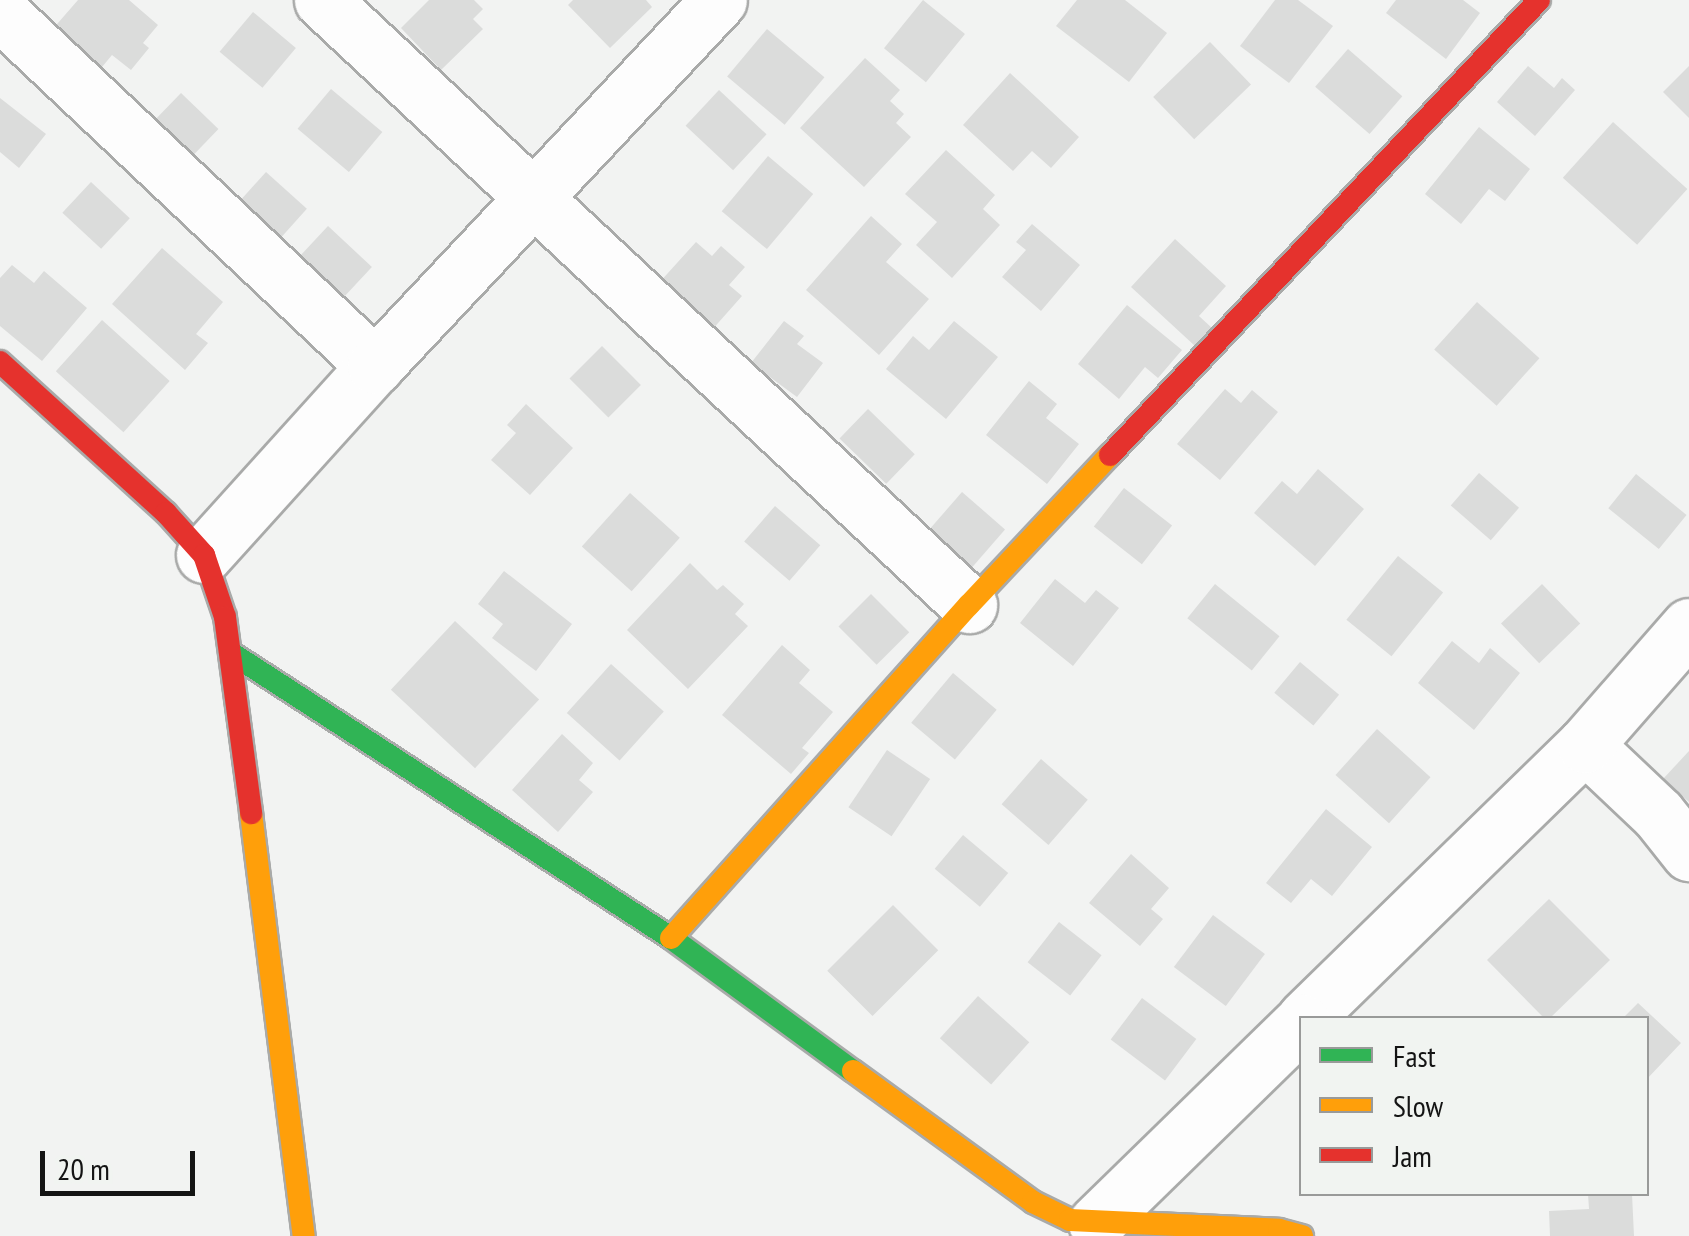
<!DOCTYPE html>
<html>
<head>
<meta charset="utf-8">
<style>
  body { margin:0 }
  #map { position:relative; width:1689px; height:1236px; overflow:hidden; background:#f2f3f2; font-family:"PT Sans Narrow",sans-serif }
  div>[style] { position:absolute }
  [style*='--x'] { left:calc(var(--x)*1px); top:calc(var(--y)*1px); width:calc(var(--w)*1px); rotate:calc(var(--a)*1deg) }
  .building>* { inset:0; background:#dbdcdb; transform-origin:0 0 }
  .roads { filter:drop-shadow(2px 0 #a9aaa9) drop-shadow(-2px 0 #a9aaa9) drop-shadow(0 2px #a9aaa9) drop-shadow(0 -2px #a9aaa9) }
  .street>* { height:55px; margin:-27.5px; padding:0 27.5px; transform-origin:27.5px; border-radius:27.5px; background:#fdfdfd }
  .fast>* { height:22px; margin:-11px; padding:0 11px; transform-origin:11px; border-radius:11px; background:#30b455 }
  .slow>* { height:22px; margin:-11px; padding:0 11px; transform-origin:11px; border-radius:11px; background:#ff9f0a }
  .jam>* { height:22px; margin:-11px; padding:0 11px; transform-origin:11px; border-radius:11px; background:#e5322d }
  span { translate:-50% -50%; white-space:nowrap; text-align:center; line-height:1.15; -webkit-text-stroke:9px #f1f4f1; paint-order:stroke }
  .legend { position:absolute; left:1299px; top:1016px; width:350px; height:180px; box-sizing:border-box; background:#f1f4f1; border:2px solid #999a99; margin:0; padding:12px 18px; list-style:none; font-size:30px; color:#141414 }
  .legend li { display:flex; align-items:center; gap:20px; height:50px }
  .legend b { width:50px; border:2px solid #999a99 }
  .scale { position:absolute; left:40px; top:1151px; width:155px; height:45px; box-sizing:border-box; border:5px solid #141414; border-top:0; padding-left:12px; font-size:30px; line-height:35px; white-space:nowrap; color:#141414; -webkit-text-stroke:8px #f1f4f1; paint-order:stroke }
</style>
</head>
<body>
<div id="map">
  <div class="building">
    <i style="clip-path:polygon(78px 0,129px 0,158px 25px,143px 43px,149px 48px,131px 70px,112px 55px,92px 79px,44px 39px)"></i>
    <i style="clip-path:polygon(429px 0,474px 0,483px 9px,473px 19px,483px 29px,441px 70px,401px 28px)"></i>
    <i style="clip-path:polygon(573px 0,646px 0,652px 7px,610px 48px,568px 5px)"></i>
    <i style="left:923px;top:0;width:54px;height:62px;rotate:39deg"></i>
    <i style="clip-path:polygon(1077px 0,1125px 0,1167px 33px,1129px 82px,1056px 26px)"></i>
    <i style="clip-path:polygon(1275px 0,1298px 0,1333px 26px,1289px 83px,1240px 46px)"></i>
    <i style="clip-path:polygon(1396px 0,1463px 0,1480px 13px,1446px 59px,1386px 13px)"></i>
    <i style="left:253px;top:12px;width:56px;height:52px;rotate:40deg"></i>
    <i style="left:767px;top:29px;width:75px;height:62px;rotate:40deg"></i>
    <i style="left:1210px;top:42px;width:59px;height:79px;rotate:46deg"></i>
    <i style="left:1348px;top:49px;width:72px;height:50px;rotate:41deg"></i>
    <i style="clip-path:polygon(865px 58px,900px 90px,890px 101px,904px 114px,896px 123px,911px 137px,864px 187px,800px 128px)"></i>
    <i style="clip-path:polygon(1528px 66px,1554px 88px,1562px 78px,1575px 90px,1535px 136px,1497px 102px)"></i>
    <i style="clip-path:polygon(1689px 66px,1689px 118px,1663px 92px)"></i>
    <i style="clip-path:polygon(1010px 73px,1079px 137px,1051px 168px,1032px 151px,1013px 171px,963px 125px)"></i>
    <i style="left:331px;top:89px;width:67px;height:52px;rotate:40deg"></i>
    <i style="left:719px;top:90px;width:65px;height:49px;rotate:43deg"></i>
    <i style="left:181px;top:93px;width:52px;height:55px;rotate:44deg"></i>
    <i style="clip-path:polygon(0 98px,46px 134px,19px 168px,0 152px)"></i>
    <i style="left:1613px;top:122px;width:100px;height:75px;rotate:42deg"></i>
    <i style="clip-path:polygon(1479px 127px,1530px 169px,1505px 201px,1489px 189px,1461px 224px,1425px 194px)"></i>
    <i style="clip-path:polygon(946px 150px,995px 195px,983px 209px,1000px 225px,952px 278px,916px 245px,937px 222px,905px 194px)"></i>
    <i style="left:768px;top:156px;width:59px;height:72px;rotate:40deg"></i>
    <i style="left:266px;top:172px;width:55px;height:56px;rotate:42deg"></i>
    <i style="left:91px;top:182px;width:53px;height:42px;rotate:43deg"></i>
    <i style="clip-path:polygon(871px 216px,902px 244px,886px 262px,929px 299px,879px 355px,806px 290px)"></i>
    <i style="clip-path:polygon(1032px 224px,1080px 265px,1041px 311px,1002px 277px,1026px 250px,1016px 242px)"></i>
    <i style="left:328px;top:226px;width:60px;height:54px;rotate:43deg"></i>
    <i style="clip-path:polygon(1175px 239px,1226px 286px,1199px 316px,1212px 328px,1195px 346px,1131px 287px)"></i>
    <i style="clip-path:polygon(696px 242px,712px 256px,721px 246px,745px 267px,729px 285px,742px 296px,711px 331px,658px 284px)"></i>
    <i style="clip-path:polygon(162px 248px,223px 302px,196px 334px,208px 343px,185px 370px,112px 304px)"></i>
    <i style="clip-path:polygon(12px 265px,34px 283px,44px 271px,87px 308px,42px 361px,0 326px,0 278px)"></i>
    <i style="left:1477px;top:302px;width:84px;height:64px;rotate:42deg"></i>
    <i style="clip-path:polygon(1127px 305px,1182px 350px,1158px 378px,1145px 367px,1119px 399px,1078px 364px)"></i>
    <i style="left:102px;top:320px;width:91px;height:69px;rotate:42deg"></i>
    <i style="clip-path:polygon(784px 321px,804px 336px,797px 344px,823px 363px,797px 397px,751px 363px)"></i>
    <i style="clip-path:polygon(954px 321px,998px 357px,946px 419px,886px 369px,913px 336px,929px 350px)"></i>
    <i style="left:602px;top:346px;width:55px;height:46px;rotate:45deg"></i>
    <i style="clip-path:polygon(1029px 381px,1057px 404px,1046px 418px,1079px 444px,1047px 484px,986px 435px)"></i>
    <i style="clip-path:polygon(1225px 389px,1241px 403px,1252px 390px,1278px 412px,1220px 480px,1177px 444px)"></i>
    <i style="clip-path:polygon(526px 404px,573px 448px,530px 495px,491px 460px,516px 433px,507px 425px)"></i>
    <i style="left:868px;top:409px;width:65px;height:41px;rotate:44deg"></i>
    <i style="clip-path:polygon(1318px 469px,1364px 509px,1315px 566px,1254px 513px,1282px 481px,1297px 494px)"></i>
    <i style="left:1479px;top:473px;width:53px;height:43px;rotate:41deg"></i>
    <i style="left:1636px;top:474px;width:65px;height:44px;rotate:39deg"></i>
    <i style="left:1124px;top:488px;width:61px;height:49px;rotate:38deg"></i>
    <i style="left:962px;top:492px;width:57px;height:64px;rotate:41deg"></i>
    <i style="left:630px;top:493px;width:67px;height:72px;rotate:42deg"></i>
    <i style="left:775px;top:506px;width:60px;height:47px;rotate:41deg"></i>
    <i style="left:1398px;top:556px;width:58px;height:82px;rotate:39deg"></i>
    <i style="clip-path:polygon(690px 563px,717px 590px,723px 585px,744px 604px,735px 614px,748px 626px,688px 689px,627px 630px)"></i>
    <i style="clip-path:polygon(504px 571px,572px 624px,536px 671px,492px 638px,503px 624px,478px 604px)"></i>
    <i style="clip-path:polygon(1055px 579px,1085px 603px,1096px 590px,1119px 608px,1073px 666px,1020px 623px)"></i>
    <i style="left:1215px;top:584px;width:83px;height:44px;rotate:39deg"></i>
    <i style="left:1542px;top:584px;width:55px;height:57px;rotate:46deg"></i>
    <i style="left:871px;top:594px;width:54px;height:46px;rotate:45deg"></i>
    <i style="left:455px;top:621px;width:115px;height:94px;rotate:43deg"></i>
    <i style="clip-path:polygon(1452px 641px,1479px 663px,1490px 648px,1520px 673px,1474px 730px,1418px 683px)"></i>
    <i style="clip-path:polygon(782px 645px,810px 670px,799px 683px,833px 712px,802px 748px,809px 753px,791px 774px,722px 715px)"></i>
    <i style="left:1300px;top:662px;width:51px;height:40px;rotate:40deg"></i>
    <i style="left:611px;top:664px;width:71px;height:66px;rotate:42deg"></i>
    <i style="left:953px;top:673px;width:57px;height:65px;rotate:40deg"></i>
    <i style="left:1377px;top:729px;width:72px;height:62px;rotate:42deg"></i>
    <i style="clip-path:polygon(562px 734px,593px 763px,579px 780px,593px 792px,558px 832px,512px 790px)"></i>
    <i style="left:887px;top:750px;width:52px;height:69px;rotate:34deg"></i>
    <i style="clip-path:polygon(1689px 751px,1689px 802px,1663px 779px)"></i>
    <i style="left:1041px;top:759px;width:62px;height:60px;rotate:41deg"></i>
    <i style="clip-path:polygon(1326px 809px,1372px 847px,1332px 896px,1311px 879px,1291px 903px,1266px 883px)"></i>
    <i style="left:963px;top:835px;width:59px;height:44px;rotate:40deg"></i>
    <i style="clip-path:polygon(1131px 854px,1169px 888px,1151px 909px,1163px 919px,1140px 946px,1089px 903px)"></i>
    <i style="clip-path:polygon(1549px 899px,1610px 960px,1550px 1018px,1544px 1018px,1487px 960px)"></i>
    <i style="left:893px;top:905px;width:64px;height:93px;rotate:45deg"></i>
    <i style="left:1213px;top:915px;width:65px;height:65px;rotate:37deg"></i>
    <i style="left:1059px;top:922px;width:54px;height:51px;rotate:38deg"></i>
    <i style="left:978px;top:996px;width:69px;height:57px;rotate:42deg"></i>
    <i style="left:1142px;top:998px;width:68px;height:52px;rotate:37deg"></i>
    <i style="clip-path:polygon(1638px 1003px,1681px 1043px,1646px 1080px,1646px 1018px,1623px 1018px)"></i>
    <i style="clip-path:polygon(1588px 1194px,1632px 1194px,1634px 1236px,1550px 1236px,1549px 1211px,1589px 1209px)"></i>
  </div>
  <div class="roads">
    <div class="street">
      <i style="--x:322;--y:0;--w:886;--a:43.08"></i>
      <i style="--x:0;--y:12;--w:516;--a:43.35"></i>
      <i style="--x:204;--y:555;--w:255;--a:-47.9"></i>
      <i style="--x:375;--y:366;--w:502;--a:-46.77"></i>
      <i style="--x:1585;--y:745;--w:100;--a:43.4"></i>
      <i style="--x:1658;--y:814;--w:50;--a:51.5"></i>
      <i style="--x:1305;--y:1018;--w:391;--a:-44.3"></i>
      <i style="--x:1585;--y:745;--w:158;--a:-48.8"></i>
      <i style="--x:1096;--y:1223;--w:288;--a:-44.3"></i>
    </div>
    <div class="fast">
      <i style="--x:231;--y:653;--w:524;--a:32.93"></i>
      <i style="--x:671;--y:938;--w:225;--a:36.2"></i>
    </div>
    <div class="slow">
      <i style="--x:251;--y:813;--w:426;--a:82.9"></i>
      <i style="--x:671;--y:938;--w:447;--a:-48.2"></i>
      <i style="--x:969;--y:605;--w:206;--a:-46.8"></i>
      <i style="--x:853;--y:1071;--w:223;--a:36"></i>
      <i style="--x:1033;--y:1202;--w:41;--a:25.9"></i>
      <i style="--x:1070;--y:1220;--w:209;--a:2.7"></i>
      <i style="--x:1279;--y:1230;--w:24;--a:15"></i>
    </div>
    <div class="jam">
      <i style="--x:0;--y:362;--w:224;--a:42.3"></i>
      <i style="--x:166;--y:513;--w:57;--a:47.9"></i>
      <i style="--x:204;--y:555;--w:65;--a:71.3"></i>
      <i style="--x:225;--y:617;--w:198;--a:82.4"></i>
      <i style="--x:1110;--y:455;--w:625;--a:-46.68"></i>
    </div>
  </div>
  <ul class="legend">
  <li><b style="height:12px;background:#30b455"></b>Fast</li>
  <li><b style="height:12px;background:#ff9f0a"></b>Slow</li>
  <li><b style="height:12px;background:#e5322d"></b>Jam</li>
  </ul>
  <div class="scale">20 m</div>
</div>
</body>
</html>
